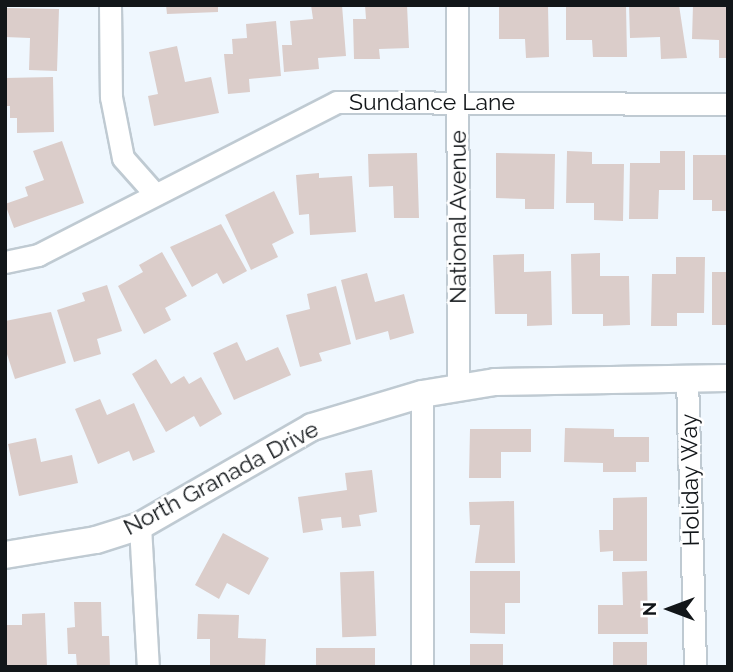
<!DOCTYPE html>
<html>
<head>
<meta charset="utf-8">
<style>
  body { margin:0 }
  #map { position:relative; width:733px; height:672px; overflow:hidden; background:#eff7fe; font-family:Raleway,sans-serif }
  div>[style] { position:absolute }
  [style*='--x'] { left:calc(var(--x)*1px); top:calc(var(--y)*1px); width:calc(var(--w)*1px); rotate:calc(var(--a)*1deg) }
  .building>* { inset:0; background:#dbcdca; transform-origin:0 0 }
  .roads { filter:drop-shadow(2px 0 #bfcad2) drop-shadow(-2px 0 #bfcad2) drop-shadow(0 2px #bfcad2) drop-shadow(0 -2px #bfcad2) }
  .minor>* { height:21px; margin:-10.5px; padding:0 10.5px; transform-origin:10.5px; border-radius:10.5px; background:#fff }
  .tertiary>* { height:26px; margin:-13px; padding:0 13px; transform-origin:13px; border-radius:13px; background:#fff }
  span { translate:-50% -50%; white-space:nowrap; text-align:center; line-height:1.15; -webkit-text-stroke:5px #fff; paint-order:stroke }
  .street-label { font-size:23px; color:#121619 }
  .frame { position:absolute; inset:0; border:7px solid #121619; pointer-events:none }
  .north { position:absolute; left:635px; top:574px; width:70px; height:70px; -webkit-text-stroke:5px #fff; paint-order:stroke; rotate:270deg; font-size:19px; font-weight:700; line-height:28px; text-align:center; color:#121619 }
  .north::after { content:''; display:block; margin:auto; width:24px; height:32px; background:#121619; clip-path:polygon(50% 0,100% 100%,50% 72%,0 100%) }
</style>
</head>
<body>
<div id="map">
  <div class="building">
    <i style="clip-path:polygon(166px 5px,218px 5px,218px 12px,167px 14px)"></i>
    <i style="clip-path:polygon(311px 5px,342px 5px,346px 56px,318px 58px,319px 69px,284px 72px,282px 45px,292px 45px,290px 21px,313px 19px)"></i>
    <i style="clip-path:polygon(365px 5px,407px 5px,409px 48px,379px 49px,380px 59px,354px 59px,353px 19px,366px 19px)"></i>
    <i style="clip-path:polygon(499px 5px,548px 5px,549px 57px,526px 58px,525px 39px,499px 39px)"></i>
    <i style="clip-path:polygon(566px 5px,626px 5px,627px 57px,593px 57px,592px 40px,566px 40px)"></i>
    <i style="clip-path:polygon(629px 5px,679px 5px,687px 58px,661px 59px,660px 37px,630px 38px)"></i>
    <i style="clip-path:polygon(693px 5px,728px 5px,728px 58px,719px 58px,719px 40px,692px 39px)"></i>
    <i style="clip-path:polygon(6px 8px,59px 9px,57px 71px,29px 70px,30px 38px,5px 37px)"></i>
    <i style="clip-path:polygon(276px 21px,281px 76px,249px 79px,250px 92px,228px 94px,224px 54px,233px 54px,232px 39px,247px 38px,246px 24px)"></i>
    <i style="clip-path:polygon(177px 46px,185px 82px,211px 77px,219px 113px,154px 126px,148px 96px,158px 94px,149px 52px)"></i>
    <i style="clip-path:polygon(53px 77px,54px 132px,17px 133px,17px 118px,10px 118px,10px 106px,5px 106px,5px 78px)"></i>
    <i style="clip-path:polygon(62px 141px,84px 203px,14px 228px,5px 204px,28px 196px,25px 187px,44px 180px,33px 151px)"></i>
    <i style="clip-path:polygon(567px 151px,592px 152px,592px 164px,624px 164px,623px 221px,594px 220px,594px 203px,566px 203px)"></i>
    <i style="clip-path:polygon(660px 151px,685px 151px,685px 190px,659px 190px,658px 219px,629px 219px,630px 163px,660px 163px)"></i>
    <i style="clip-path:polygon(417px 153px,419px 218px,394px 218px,393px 186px,369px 187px,368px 154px)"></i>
    <i style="clip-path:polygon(496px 153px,555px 154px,554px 209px,525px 209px,525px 199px,496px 198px)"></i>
    <i style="clip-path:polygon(693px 155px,728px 155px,728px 211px,712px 211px,712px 200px,693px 200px)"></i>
    <i style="clip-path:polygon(319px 173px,319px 178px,352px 176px,356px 232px,310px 235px,309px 214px,299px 215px,296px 175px)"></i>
    <i style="clip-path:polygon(274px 191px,294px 233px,272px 244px,278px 257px,251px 270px,225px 215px)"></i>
    <i style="clip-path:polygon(221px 224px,247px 271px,223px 284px,217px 273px,192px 287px,170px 247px)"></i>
    <i style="clip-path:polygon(162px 252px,187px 296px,165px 308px,171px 320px,144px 334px,118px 286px,143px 272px,139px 265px)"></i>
    <i style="clip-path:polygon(600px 253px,600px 276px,629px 276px,630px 325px,603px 326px,603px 314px,572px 314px,571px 254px)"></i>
    <i style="clip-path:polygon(524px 254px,524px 272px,551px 271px,552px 325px,527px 326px,527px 314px,495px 314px,493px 255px)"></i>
    <i style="clip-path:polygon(676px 257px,705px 257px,704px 313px,677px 313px,677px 326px,651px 326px,652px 274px,676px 274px)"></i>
    <i style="left:712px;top:272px;width:16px;height:53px"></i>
    <i style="clip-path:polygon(367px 273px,375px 302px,404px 294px,414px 333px,390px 340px,388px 331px,356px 340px,341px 280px)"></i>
    <i style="clip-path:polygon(107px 285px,122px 331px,97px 339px,101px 354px,74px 362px,57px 310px,85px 301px,82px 293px)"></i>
    <i style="clip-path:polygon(336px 286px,351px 344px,319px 353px,322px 361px,300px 367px,286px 315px,310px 309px,307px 294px)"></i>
    <i style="clip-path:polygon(51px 312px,66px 363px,15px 379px,5px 348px,5px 321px)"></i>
    <i style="clip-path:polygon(237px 342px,246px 361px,278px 347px,291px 375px,234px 400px,213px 353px)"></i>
    <i style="clip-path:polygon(156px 359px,171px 384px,184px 376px,189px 384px,201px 377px,222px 414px,200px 427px,194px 416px,166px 432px,132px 374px)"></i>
    <i style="clip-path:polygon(100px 399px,107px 415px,134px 403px,155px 452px,133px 461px,129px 451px,98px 464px,75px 409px)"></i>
    <i style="clip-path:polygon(565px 428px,614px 429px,614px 437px,649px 437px,649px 462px,636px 462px,636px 472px,603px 472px,603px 463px,564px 462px)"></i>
    <i style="clip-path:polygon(470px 429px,531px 429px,531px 452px,501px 452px,501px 478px,469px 478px)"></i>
    <i style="clip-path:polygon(36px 438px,41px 462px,72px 455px,78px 483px,19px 496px,8px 444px)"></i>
    <i style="clip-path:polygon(372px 470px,377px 512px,359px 515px,361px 526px,342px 528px,341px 517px,321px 519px,323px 530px,303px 533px,298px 497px,347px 490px,345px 473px)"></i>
    <i style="clip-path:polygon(647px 497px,647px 561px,613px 561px,613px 551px,600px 552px,599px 530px,613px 530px,613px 498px)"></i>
    <i style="clip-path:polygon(514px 501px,515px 563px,475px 563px,480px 525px,470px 525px,469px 502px)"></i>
    <i style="clip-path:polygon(223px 533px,269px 558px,249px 595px,227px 583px,219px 599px,195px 585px)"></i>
    <i style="left:374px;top:571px;width:65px;height:34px;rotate:88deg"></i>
    <i style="clip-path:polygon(470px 571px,520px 571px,520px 603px,505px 603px,505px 634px,470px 633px)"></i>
    <i style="clip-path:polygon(647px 571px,648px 634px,598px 634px,598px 605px,623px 605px,622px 572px)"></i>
    <i style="clip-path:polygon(74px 602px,101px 602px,102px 636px,109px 636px,110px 667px,77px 667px,76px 654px,68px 654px,67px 628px,75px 627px)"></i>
    <i style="clip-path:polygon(45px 613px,47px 667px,5px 667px,5px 625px,22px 625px,22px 614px)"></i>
    <i style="clip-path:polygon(198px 614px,239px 615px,238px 638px,266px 639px,265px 667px,210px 667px,210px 639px,197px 639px)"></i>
    <i style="left:613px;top:642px;width:34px;height:25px"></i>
    <i style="left:470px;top:644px;width:33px;height:23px"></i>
    <i style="left:316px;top:648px;width:59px;height:19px"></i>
  </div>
  <div class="roads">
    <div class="minor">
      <i style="--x:110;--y:5;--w:92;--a:89.4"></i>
      <i style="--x:111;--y:97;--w:62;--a:78.9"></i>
      <i style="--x:123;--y:158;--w:48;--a:48.4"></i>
      <i style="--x:457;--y:5;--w:381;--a:89.8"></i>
      <i style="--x:5;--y:262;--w:34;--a:-12"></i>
      <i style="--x:38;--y:255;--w:336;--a:-27.1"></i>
      <i style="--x:337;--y:102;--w:391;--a:0.3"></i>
      <i style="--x:687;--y:378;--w:289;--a:88.4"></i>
      <i style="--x:422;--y:394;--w:273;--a:90"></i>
      <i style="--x:140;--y:526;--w:141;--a:86.8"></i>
    </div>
    <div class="tertiary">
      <i style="--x:5;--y:555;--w:92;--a:-9.4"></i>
      <i style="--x:96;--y:540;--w:46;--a:-17.7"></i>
      <i style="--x:140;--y:526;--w:198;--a:-29.9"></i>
      <i style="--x:312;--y:427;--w:115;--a:-16.7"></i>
      <i style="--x:422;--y:394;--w:74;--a:-9.3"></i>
      <i style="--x:495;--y:382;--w:233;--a:-1"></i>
    </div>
  </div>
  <div class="street-label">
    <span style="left:432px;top:102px">Sundance Lane</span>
    <span style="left:458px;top:217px;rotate:-90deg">National Avenue</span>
    <span style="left:221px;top:478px;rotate:-28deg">North Granada Drive</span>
    <span style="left:690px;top:480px;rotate:-91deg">Holiday Way</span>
  </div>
  <div class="frame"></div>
  <div class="north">N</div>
</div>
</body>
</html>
